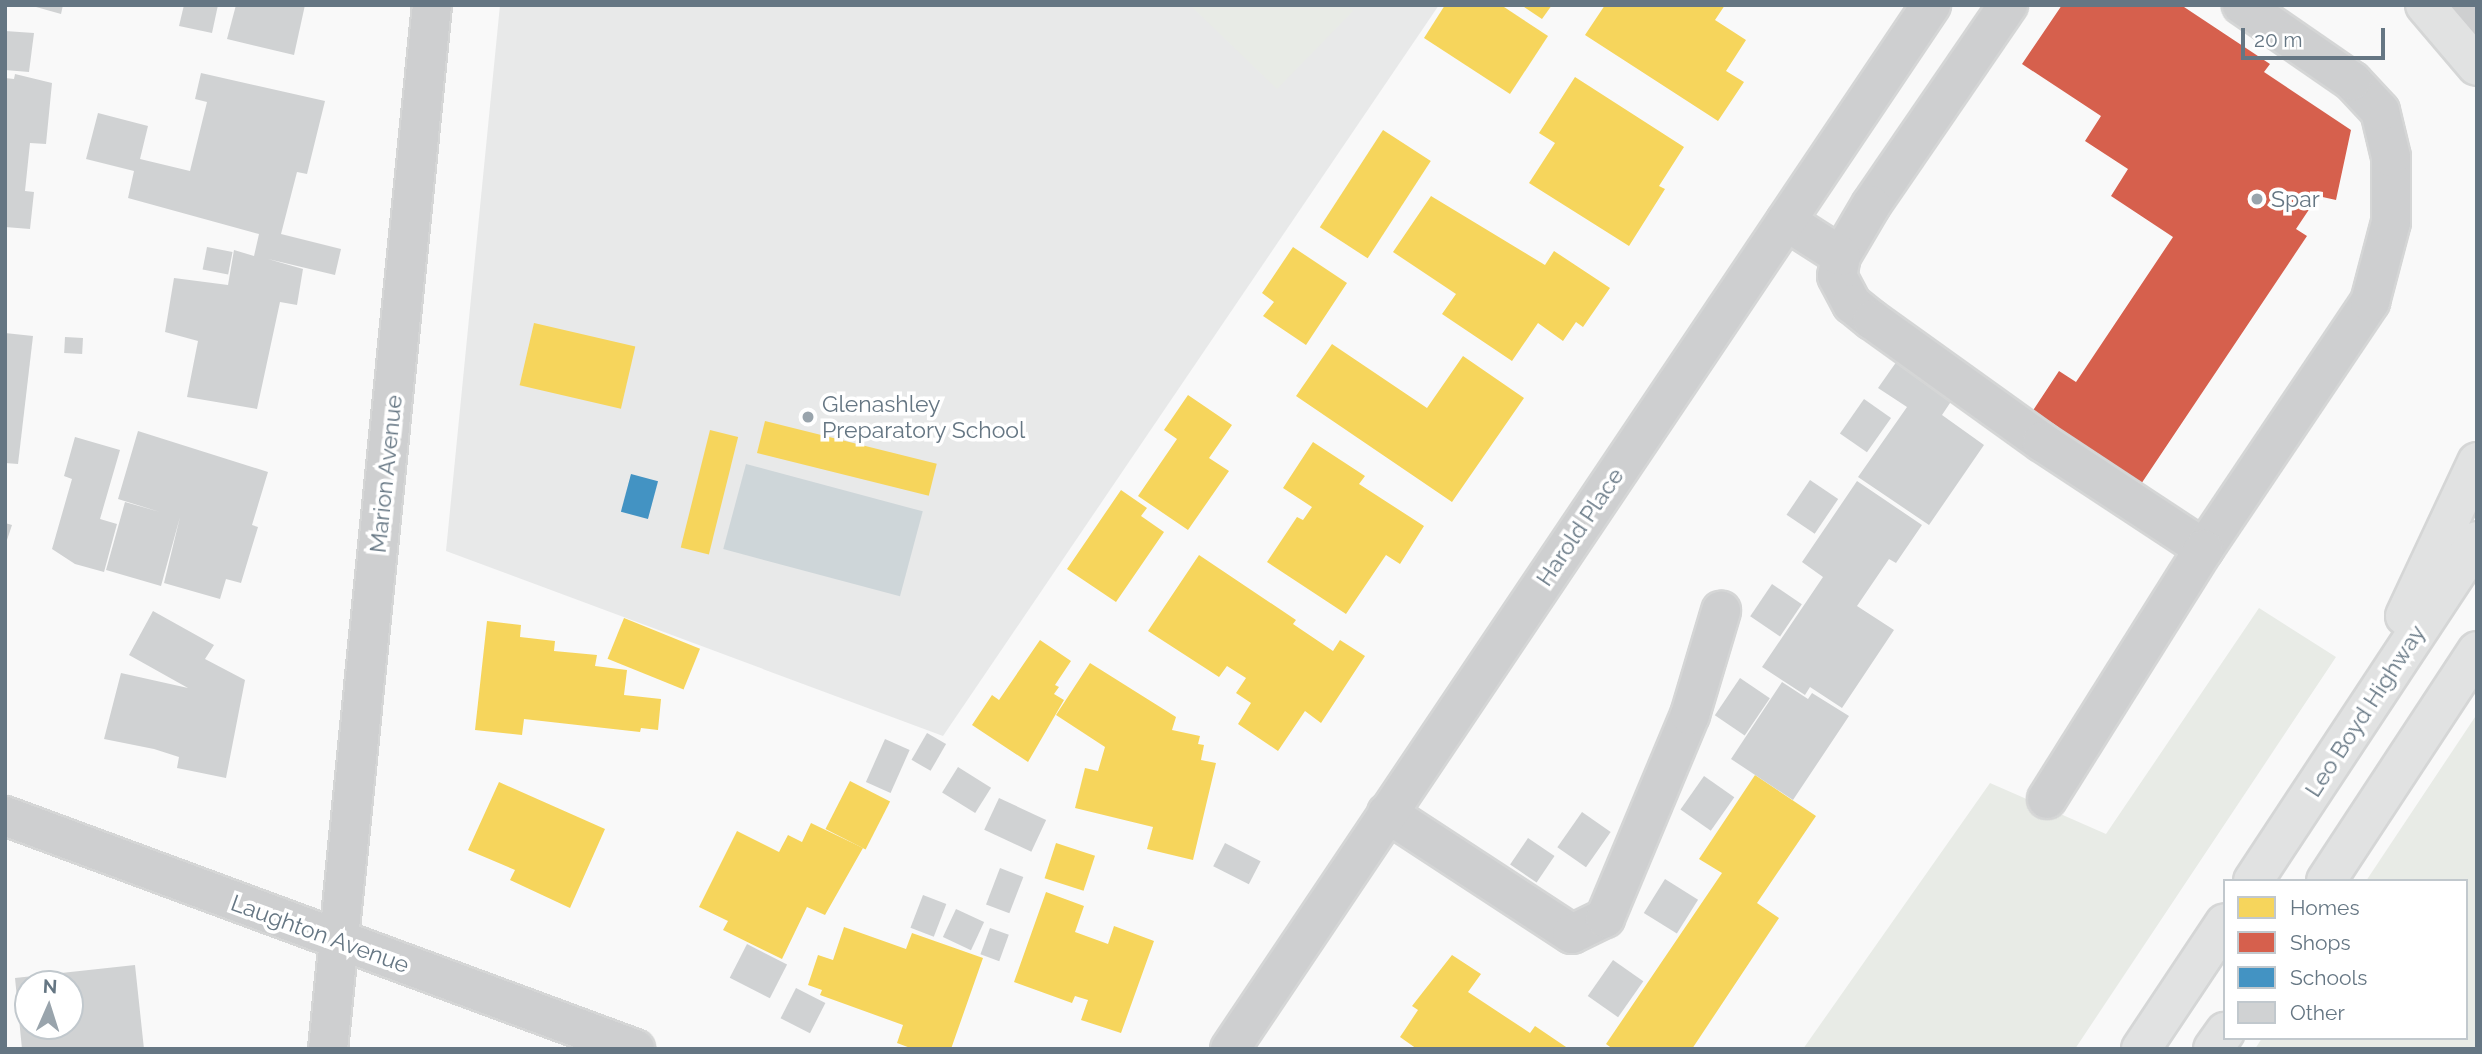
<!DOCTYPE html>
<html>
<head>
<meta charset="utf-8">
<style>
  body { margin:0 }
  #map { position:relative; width:2482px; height:1054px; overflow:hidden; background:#f9f9f9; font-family:Raleway,sans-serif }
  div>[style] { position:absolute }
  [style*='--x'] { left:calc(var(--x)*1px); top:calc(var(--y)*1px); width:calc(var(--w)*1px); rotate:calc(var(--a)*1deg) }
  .built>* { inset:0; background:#e8e9e9 }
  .green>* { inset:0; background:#e8ebe6 }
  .water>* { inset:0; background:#ced6d9; transform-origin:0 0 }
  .homes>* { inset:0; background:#f6d55c; transform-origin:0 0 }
  .shops>* { inset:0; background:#d6604d }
  .schools>* { inset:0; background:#4393c3; transform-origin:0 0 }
  .building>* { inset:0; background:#d0d2d3; transform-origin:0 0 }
  .roads { filter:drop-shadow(2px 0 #d5d6d6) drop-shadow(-2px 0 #d5d6d6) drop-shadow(0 2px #d5d6d6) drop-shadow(0 -2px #d5d6d6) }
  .minor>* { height:38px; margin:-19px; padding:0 19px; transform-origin:19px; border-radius:19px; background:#cecfd0 }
  .highway>* { height:38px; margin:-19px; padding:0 19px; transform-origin:19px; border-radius:19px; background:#e1e2e2 }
  .dots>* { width:19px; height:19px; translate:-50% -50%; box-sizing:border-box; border:4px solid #fff; border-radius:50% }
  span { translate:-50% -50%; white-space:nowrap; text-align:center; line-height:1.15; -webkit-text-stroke:7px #fff; paint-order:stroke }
  .poi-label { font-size:23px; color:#657683 }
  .left { translate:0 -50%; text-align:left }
  .street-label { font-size:23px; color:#657683 }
  .frame { position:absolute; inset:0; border:7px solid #657683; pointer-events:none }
  .legend { position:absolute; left:2223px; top:879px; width:245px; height:161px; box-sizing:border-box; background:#fff; border:2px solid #c1c8cd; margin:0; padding:9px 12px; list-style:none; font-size:21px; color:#657683 }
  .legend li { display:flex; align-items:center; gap:14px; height:35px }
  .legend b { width:35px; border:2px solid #c1c8cd }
  .north { position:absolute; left:14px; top:970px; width:70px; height:70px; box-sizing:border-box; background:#fff; border:2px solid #c1c8cd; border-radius:50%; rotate:3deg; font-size:19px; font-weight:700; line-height:28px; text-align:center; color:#657683 }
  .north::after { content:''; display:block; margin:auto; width:24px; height:32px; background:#99a4ac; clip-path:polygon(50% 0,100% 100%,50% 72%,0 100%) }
  .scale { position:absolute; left:2241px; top:28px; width:144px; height:32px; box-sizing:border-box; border:4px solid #657683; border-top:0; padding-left:9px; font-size:21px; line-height:24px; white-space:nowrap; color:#657683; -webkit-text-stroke:5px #fff; paint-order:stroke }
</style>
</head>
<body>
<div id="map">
  <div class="built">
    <i style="clip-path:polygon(500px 5px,1439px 5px,943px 736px,446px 551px)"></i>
  </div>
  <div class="green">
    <i style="clip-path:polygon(1190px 5px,1346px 5px,1353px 11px,1277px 89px)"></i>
    <i style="clip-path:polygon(2259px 608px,2336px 657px,2075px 1049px,1803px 1049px,1990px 783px,2106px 834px)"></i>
    <i style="clip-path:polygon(2477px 714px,2477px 1049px,2255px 1049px,2262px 1038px,2466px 1038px,2466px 881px,2366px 881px)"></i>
  </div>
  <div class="water">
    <i style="left:746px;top:464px;width:183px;height:88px;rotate:15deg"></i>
  </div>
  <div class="homes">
    <i style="clip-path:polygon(1445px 5px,1501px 5px,1548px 36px,1510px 94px,1424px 38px)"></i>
    <i style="clip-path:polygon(1521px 5px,1552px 5px,1542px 19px)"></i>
    <i style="clip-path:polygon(1605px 5px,1725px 5px,1715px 20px,1746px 40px,1726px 71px,1744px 82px,1718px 121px,1585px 35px)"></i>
    <i style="clip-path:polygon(1575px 77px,1684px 147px,1659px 186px,1665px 189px,1629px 246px,1529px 183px,1555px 143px,1539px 133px)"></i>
    <i style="left:1383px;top:130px;width:57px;height:116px;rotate:33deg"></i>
    <i style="clip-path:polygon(1431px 196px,1545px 265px,1554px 251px,1610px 288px,1583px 327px,1576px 322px,1563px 341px,1538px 323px,1512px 361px,1442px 314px,1456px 294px,1393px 252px)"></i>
    <i style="clip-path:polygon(1293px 247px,1347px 283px,1306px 345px,1263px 316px,1274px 302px,1262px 293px)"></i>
    <i style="left:534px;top:323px;width:104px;height:64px;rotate:13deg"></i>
    <i style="clip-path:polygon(1332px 344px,1427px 408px,1463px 356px,1524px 398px,1452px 502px,1296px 396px)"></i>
    <i style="clip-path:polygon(1188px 395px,1232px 425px,1209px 458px,1229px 471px,1188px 530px,1138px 496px,1177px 439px,1164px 430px)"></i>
    <i style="left:765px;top:421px;width:177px;height:33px;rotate:14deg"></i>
    <i style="left:710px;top:430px;width:29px;height:121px;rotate:14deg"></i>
    <i style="clip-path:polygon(1313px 442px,1365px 476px,1359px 484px,1424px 526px,1400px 564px,1386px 555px,1346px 614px,1267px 562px,1297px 517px,1303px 520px,1312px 507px,1283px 488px)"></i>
    <i style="clip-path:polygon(1121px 490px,1147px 508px,1141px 516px,1164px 532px,1116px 602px,1067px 569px)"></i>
    <i style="clip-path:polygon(1199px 555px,1296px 620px,1293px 624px,1333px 651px,1340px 640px,1365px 656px,1321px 723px,1305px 711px,1278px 751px,1238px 724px,1251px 703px,1236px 693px,1246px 678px,1227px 666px,1219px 677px,1148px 631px)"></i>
    <i style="left:624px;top:618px;width:82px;height:44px;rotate:22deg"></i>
    <i style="clip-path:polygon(487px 621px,521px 625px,520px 637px,555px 641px,554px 651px,597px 655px,595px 666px,627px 670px,624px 695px,661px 699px,658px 730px,641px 728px,640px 732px,524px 719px,522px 735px,475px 730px)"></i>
    <i style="clip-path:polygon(1040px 640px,1071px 661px,1055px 685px,1059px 687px,1054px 694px,1064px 700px,1028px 762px,972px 725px,992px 695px,999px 700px)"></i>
    <i style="clip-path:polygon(1090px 663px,1176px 717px,1172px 730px,1200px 736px,1198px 744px,1204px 745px,1201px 760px,1216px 763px,1193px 860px,1147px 849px,1153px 827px,1075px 808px,1085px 768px,1098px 771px,1105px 747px,1056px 715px)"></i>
    <i style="clip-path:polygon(1755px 775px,1816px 816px,1757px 903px,1779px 918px,1692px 1049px,1613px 1049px,1606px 1044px,1722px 873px,1699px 859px)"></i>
    <i style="left:850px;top:781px;width:45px;height:54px;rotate:27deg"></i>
    <i style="clip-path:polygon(499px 782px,605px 829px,570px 908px,510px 880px,515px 870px,468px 850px)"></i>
    <i style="clip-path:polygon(811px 823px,863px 848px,825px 915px,807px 907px,782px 959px,723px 930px,728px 921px,699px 907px,737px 831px,779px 852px,788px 835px,802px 842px)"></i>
    <i style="left:1056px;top:843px;width:41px;height:37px;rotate:18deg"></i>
    <i style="clip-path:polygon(1046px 892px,1084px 906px,1075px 932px,1108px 944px,1114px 926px,1154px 941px,1121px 1033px,1081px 1020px,1088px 1000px,1075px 996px,1072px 1003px,1014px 982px)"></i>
    <i style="clip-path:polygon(844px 927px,906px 949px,912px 933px,983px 958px,951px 1049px,913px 1049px,897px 1043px,903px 1025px,820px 995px,822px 990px,808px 985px,818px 955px,833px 960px)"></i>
    <i style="clip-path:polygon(1452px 955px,1481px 974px,1468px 992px,1530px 1033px,1535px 1026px,1569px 1049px,1417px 1049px,1400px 1037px,1418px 1010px,1412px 1006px)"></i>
  </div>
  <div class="shops">
    <i style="clip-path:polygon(2062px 5px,2181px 5px,2270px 64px,2264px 72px,2351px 130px,2336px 200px,2318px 196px,2296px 229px,2307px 236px,2135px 493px,2026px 421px,2059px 371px,2076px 382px,2173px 237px,2111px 196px,2128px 169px,2085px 141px,2101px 116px,2022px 64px)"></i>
  </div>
  <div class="schools">
    <i style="left:631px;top:474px;width:28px;height:39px;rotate:15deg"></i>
  </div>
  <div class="building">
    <i style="clip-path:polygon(29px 5px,63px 5px,61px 14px)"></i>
    <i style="clip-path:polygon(184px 5px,218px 5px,212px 33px,179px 26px)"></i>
    <i style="clip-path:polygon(236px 5px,305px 5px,294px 55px,227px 39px)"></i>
    <i style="clip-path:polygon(5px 31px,34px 33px,29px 72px,5px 70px)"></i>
    <i style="clip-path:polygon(201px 73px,325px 101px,307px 174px,297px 172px,281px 234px,341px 249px,335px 275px,268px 259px,303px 269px,297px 305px,280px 302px,257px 409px,187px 397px,198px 341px,165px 332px,174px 278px,228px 285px,234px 250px,254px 256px,259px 234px,128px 198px,134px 171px,86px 159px,98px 113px,148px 126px,140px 159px,190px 171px,207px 102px,195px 99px)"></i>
    <i style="clip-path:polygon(15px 74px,52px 83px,46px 144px,30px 143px,25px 191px,34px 192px,30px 229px,5px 227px,5px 78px,14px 79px)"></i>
    <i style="left:207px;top:247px;width:26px;height:23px;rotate:11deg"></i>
    <i style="clip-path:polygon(5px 333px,33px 336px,18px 464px,5px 463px)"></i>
    <i style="left:65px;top:337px;width:18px;height:16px;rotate:3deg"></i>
    <i style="clip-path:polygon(1897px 361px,1952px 400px,1942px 415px,1984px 445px,1929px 525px,1858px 477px,1907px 407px,1878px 388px)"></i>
    <i style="left:1864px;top:399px;width:33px;height:42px;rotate:35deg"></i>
    <i style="clip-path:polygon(138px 431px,268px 472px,252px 525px,258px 527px,241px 583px,226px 579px,220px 599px,164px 583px,180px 517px,161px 586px,106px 570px,125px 502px,160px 512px,118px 499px)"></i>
    <i style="clip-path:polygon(75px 437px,120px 450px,100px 519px,117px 524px,104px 572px,75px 564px,52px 549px,72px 479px,64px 476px)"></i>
    <i style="left:1810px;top:480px;width:34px;height:42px;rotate:34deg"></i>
    <i style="clip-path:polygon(1857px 481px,1922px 525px,1896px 563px,1889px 559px,1857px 606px,1894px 630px,1842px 708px,1810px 687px,1805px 695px,1762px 667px,1823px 577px,1802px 562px)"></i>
    <i style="clip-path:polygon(5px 523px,12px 525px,6px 543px,5px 543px)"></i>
    <i style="left:1772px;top:584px;width:36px;height:39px;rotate:34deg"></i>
    <i style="clip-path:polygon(153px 611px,214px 645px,205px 659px,245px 680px,226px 778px,177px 768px,179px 757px,154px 749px,104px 739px,121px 673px,188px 688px,129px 655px)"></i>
    <i style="left:1740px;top:678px;width:36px;height:45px;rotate:34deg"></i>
    <i style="clip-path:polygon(1782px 682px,1808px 699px,1812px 693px,1849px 716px,1793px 800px,1731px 759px)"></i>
    <i style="left:927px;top:733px;width:22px;height:31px;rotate:30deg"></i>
    <i style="left:885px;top:739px;width:27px;height:47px;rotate:24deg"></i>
    <i style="left:958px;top:767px;width:39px;height:30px;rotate:32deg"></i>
    <i style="left:1704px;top:776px;width:37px;height:41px;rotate:35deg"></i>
    <i style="left:999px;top:798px;width:52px;height:35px;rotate:25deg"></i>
    <i style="left:1582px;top:812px;width:35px;height:43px;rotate:35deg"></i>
    <i style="left:1528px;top:838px;width:32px;height:32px;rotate:34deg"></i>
    <i style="left:1225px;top:843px;width:40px;height:26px;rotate:27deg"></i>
    <i style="left:1000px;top:868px;width:25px;height:39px;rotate:21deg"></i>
    <i style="left:1665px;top:879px;width:39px;height:40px;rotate:32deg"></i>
    <i style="left:923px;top:895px;width:25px;height:35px;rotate:21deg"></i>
    <i style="left:956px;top:909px;width:31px;height:31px;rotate:25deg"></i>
    <i style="left:990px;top:928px;width:20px;height:28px;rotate:20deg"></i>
    <i style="left:747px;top:944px;width:45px;height:38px;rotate:27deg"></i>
    <i style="left:1613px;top:960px;width:37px;height:44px;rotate:35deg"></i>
    <i style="clip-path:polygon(evenodd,135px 965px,144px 1049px,22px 1049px,15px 978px,135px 965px,28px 984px,70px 984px,70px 1026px,28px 1026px,28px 984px)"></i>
    <i style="left:796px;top:988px;width:33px;height:34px;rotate:27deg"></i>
  </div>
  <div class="roads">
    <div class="minor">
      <i style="--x:2008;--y:5;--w:242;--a:124.4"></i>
      <i style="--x:1871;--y:205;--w:59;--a:120.5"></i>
      <i style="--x:1841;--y:256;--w:20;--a:101"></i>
      <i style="--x:1837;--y:276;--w:32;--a:62"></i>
      <i style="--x:1852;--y:304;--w:26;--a:39"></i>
      <i style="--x:1872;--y:320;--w:209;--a:35.7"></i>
      <i style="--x:2042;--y:442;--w:194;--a:33.4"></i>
      <i style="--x:2204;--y:549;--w:298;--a:-56.1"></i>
      <i style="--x:2370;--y:302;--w:83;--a:-75.3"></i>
      <i style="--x:2391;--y:222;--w:65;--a:-90"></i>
      <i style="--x:2391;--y:157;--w:47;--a:-103.4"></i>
      <i style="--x:2380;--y:111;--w:41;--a:-133"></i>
      <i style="--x:2352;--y:81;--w:134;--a:-145.4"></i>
      <i style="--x:2446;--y:5;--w:34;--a:24"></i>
      <i style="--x:1786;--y:221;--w:65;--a:32.5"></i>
      <i style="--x:2047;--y:799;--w:295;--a:-57.9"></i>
      <i style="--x:1387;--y:813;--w:221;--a:33.2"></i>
      <i style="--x:1572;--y:934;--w:37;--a:-26"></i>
      <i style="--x:1605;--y:918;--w:220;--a:-67.3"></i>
      <i style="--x:1690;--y:715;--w:109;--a:-73.4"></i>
      <i style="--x:5;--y:816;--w:672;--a:20.3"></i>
      <i style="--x:328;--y:1049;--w:1049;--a:-84.31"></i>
      <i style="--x:1230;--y:1049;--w:1258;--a:-56.12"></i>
    </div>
    <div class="highway">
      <i style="--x:2425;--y:5;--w:80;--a:49.6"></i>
      <i style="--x:2405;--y:616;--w:170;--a:-64.9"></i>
      <i style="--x:2253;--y:881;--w:407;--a:-56.6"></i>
      <i style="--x:2326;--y:881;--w:275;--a:-56.7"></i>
      <i style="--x:2141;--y:1049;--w:151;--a:-56.3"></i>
      <i style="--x:2213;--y:1049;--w:21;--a:-55"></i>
    </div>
  </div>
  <div class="dots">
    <i style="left:2257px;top:199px;background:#99a4ac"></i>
    <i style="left:808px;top:417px;background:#99a4ac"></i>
  </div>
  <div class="poi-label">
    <span class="left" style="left:2271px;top:199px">Spar</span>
    <span class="left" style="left:822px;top:417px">Glenashley<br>Preparatory School</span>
  </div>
  <div class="street-label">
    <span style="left:386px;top:474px;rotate:-84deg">Marion Avenue</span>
    <span style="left:1580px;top:527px;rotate:-56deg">Harold Place</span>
    <span style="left:2365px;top:711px;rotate:-57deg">Leo Boyd Highway</span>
    <span style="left:320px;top:934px;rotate:20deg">Laughton Avenue</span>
  </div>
  <div class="frame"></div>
  <ul class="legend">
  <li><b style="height:19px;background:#f6d55c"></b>Homes</li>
  <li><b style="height:19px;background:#d6604d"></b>Shops</li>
  <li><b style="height:19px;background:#4393c3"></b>Schools</li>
  <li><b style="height:19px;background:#d0d2d3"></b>Other</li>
  </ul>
  <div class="north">N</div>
  <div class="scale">20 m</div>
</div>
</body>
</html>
